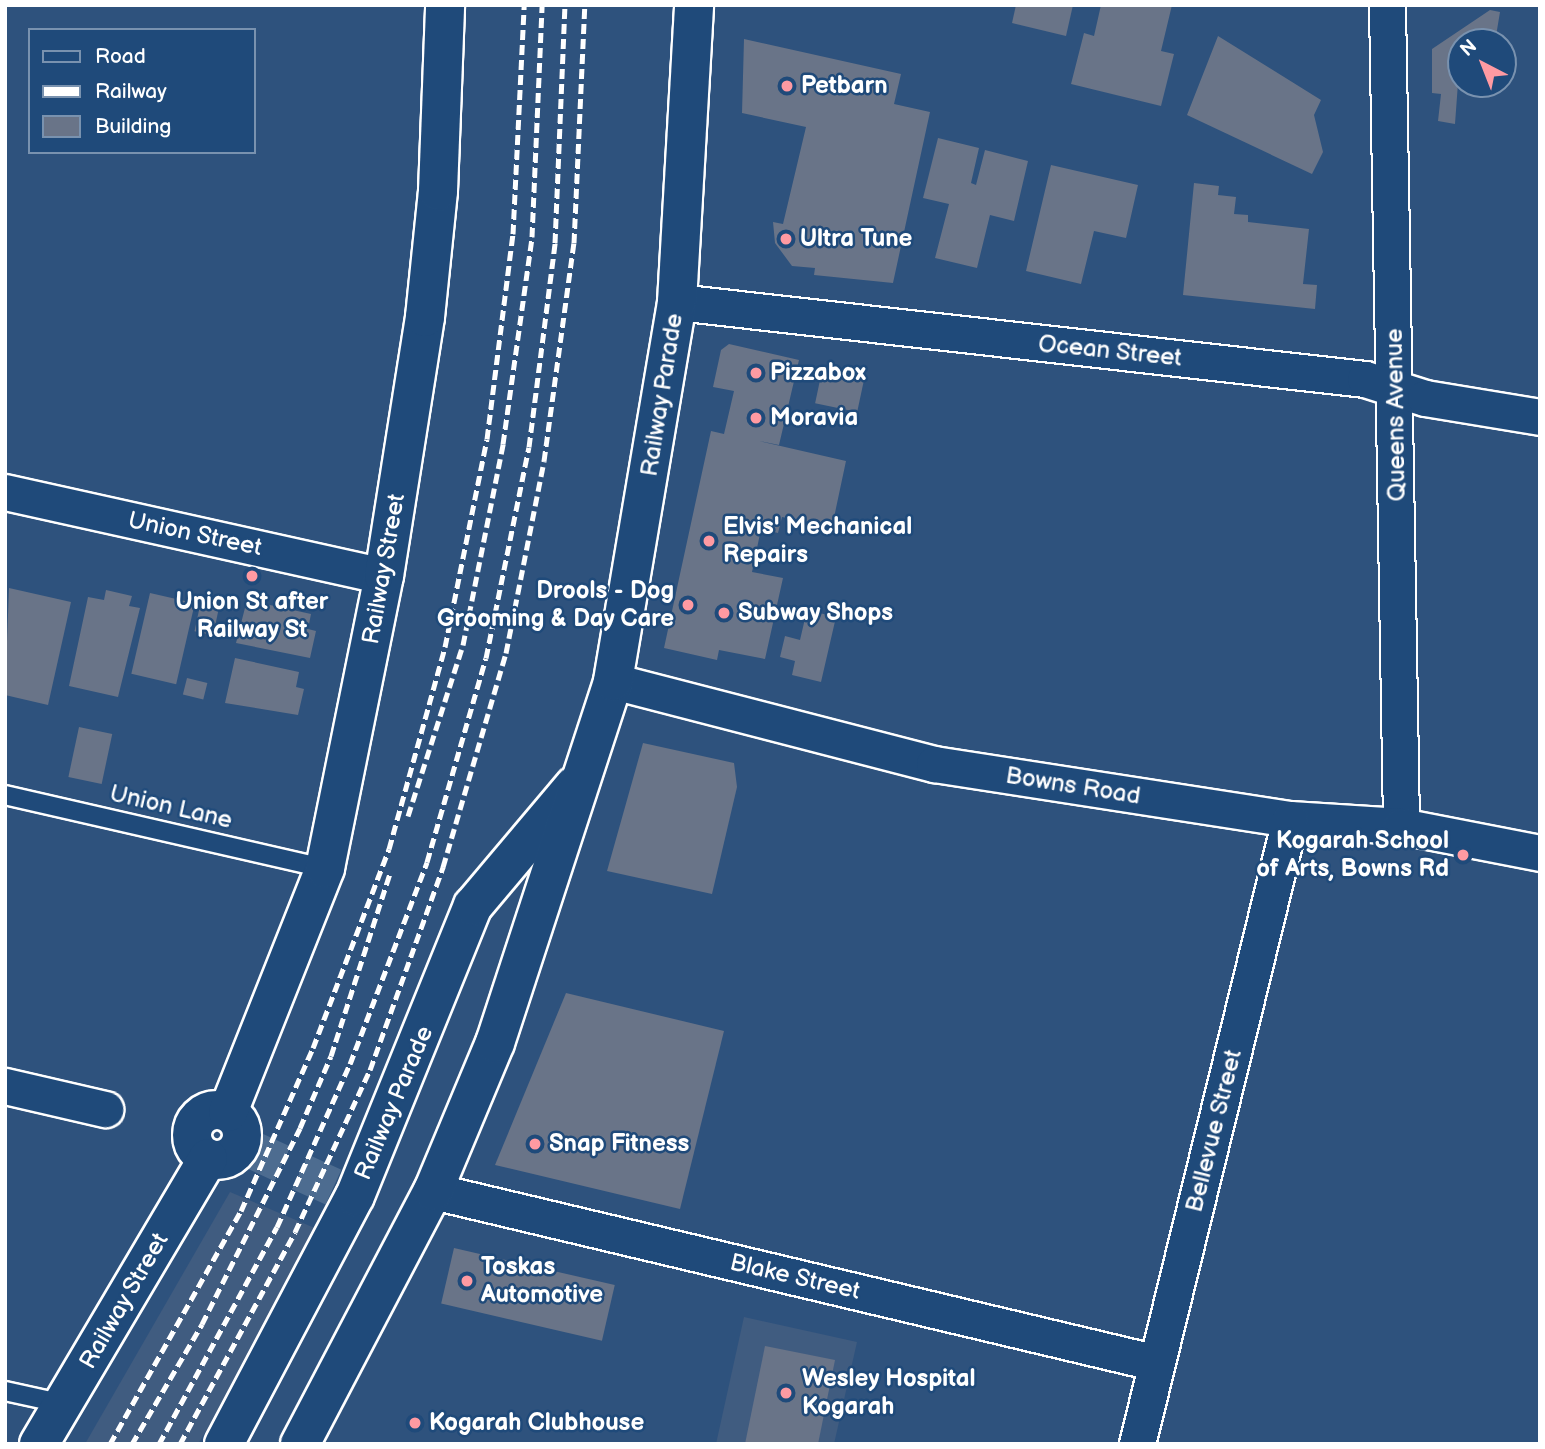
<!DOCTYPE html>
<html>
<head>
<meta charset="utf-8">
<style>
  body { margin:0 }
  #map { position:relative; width:1545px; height:1449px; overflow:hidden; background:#2e527d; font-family:"Balsamiq Sans",sans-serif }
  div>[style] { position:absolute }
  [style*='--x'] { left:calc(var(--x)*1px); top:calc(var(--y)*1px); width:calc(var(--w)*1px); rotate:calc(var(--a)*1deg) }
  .built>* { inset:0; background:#405c80 }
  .building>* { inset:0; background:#697488; transform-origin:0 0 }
  .secondary-tunnel>* { height:38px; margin-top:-19px; transform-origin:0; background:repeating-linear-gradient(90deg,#4d6c90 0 38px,transparent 0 57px) }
  .roads { filter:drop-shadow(2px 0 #fff) drop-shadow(-2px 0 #fff) drop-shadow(0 2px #fff) drop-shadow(0 -2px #fff) }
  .service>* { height:18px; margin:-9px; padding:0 9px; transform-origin:9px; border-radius:9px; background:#1f4a7a }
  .minor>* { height:35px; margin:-17.5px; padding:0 17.5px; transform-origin:17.5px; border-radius:17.5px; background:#1f4a7a }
  .secondary>* { height:38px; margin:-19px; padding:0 19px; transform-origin:19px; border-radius:19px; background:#1f4a7a }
  .secondary>.ring { margin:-19px; padding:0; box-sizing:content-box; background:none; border:38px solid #1f4a7a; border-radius:50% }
  .rail>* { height:5px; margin-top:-2.5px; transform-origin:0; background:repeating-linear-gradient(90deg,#fff 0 10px,transparent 0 15px) }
  .dots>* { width:19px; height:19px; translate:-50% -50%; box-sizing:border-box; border:4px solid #1f4a7a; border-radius:50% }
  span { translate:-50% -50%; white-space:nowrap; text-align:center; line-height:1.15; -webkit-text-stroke:5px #1f4a7a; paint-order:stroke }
  .poi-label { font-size:24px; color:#fff; font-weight:700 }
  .left { translate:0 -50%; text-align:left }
  .right { translate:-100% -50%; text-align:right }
  .street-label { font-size:24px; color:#fff }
  .frame { position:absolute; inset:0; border:7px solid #fff; pointer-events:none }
  .legend { position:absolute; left:28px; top:28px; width:228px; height:126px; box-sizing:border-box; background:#1f4a7a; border:2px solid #7992af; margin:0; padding:9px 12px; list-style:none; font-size:21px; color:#fff }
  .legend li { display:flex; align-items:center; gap:14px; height:35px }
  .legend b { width:35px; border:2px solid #7992af }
  .north { position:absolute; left:1447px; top:28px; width:70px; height:70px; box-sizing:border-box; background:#1f4a7a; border:2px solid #7992af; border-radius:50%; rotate:318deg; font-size:19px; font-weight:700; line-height:28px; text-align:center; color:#fff }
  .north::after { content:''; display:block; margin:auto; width:24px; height:32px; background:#ff9aa2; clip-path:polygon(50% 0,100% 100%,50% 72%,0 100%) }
</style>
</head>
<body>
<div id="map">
  <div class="built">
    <i style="clip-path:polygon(230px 1192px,317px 1229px,247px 1365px,198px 1444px,85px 1444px)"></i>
    <i style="clip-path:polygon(744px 1317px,857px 1342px,834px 1444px,716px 1444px)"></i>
  </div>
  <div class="building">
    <i style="clip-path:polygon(1016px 5px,1073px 5px,1066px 36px,1012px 23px)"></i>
    <i style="clip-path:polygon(1101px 5px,1172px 5px,1161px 51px,1174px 54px,1161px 106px,1071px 84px,1084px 33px,1094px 36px)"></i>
    <i style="clip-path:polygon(1490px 10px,1500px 12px,1495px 42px,1461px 42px,1455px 124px,1438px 121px,1441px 94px,1432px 93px,1432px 49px)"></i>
    <i style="clip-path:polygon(1218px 36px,1321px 100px,1314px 115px,1323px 152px,1312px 174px,1187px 115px)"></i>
    <i style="clip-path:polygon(744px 39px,901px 74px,894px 104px,930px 112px,893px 283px,814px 275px,815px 268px,792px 266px,775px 243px,773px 222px,783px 224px,806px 127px,742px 113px)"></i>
    <i style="clip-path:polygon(938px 138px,979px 148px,971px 183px,976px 185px,985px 150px,1028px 161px,1014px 221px,990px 215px,977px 268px,935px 258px,949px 204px,923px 198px)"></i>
    <i style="clip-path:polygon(1051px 165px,1138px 185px,1126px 238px,1094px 231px,1081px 284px,1026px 271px)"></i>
    <i style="clip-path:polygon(1194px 183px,1219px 186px,1218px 195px,1236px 197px,1234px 214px,1248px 215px,1248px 222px,1309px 229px,1303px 284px,1317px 285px,1315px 309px,1183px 295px)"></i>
    <i style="clip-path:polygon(729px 344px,799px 360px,779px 445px,759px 441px,846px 461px,832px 527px,782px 517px,778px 533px,761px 529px,752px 572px,783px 578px,765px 659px,719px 650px,717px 660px,664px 648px,711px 431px,724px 434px,734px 391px,713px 387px,721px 350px)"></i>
    <i style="left:823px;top:366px;width:43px;height:38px;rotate:12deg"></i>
    <i style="clip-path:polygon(9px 588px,71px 602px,48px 705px,5px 695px)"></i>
    <i style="clip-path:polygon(106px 590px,132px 596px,129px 606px,140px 608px,118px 697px,69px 686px,88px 597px,104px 600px)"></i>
    <i style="left:150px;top:593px;width:46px;height:83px;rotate:13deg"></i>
    <i style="left:202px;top:596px;width:19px;height:36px;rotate:12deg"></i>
    <i style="clip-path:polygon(247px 600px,311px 614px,308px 629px,316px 631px,310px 658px,236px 643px)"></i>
    <i style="clip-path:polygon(807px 610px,836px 617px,821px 682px,792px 675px,795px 661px,780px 657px,785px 636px,800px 640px)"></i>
    <i style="clip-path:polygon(235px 658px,299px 672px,296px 687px,304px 689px,298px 715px,225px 703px)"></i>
    <i style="left:187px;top:678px;width:21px;height:17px;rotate:14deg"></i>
    <i style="left:79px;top:727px;width:34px;height:51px;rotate:12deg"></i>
    <i style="clip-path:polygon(643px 743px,734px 763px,737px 787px,712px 894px,607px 871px)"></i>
    <i style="clip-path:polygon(566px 993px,724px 1031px,680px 1209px,495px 1165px)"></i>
    <i style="left:454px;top:1248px;width:165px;height:57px;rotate:13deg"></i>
    <i style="clip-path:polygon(765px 1346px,835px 1360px,818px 1444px,745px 1444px)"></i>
  </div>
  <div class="secondary-tunnel">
    <i style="--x:248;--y:1148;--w:94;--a:24.6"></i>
  </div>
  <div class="roads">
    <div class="service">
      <i style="--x:5;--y:795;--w:328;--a:12.9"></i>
      <i style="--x:5;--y:1391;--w:60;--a:12.4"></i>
    </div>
    <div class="minor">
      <i style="--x:1387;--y:5;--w:821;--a:89.02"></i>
      <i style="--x:677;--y:302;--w:692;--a:6.39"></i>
      <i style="--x:1365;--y:379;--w:63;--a:17.6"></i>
      <i style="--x:1425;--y:398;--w:117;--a:9.4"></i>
      <i style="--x:5;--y:492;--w:388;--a:12.5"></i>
      <i style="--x:613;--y:681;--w:332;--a:14.5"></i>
      <i style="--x:934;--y:764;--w:360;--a:8.8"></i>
      <i style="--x:1290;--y:819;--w:111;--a:3.6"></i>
      <i style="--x:1401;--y:826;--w:142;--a:11"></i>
      <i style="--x:5;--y:1086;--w:103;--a:13"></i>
      <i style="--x:433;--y:1191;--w:744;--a:13.36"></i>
      <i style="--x:1137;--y:1444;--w:643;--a:-76.24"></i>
    </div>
    <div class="secondary">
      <i class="ring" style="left:192px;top:1110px;width:12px;height:12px"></i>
      <i style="--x:228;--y:1112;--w:263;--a:-68.3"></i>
      <i style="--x:325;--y:868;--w:298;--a:-78.6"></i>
      <i style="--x:384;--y:576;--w:262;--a:-81"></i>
      <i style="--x:425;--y:317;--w:127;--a:-84.1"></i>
      <i style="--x:438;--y:191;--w:186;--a:-87.8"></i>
      <i style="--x:39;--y:1444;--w:332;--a:-59.4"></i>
      <i style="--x:224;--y:1444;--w:280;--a:-62.2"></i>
      <i style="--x:355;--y:1196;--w:313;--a:-67.9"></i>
      <i style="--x:473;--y:906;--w:157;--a:-49.9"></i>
      <i style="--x:300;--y:1444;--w:286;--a:-62.3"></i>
      <i style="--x:433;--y:1191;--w:160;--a:-67.3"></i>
      <i style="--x:495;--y:1043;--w:381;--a:-71.9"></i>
      <i style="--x:613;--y:681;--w:384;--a:-80.4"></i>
      <i style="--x:677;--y:302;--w:297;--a:-86.7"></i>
    </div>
  </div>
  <div class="rail">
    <i style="--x:408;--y:816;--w:180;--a:-72.2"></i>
    <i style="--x:463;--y:645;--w:205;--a:-78.7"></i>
    <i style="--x:503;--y:444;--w:209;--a:-82"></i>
    <i style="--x:532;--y:237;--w:232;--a:-87.5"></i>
    <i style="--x:110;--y:1444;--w:267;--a:-60.7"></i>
    <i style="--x:241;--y:1211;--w:178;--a:-66.2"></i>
    <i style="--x:313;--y:1048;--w:213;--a:-69.1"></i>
    <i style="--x:389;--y:849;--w:210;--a:-74.5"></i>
    <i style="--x:445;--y:647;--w:212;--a:-78.6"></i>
    <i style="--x:487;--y:439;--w:207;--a:-82.8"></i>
    <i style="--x:513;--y:234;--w:229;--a:-87.2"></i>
    <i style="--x:132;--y:1444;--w:139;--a:-59.7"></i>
    <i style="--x:202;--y:1324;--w:219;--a:-63.4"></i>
    <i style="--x:300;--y:1128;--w:78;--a:-66.7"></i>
    <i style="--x:331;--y:1056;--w:192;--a:-72.1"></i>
    <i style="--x:159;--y:1444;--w:247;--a:-61.5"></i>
    <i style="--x:277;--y:1227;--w:179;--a:-65.9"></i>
    <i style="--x:350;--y:1064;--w:216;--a:-69.1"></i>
    <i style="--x:427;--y:862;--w:212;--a:-73.9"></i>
    <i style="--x:486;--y:658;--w:215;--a:-78.5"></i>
    <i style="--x:529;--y:447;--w:206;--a:-82.7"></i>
    <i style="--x:555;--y:243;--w:238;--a:-87.6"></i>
    <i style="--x:180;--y:1444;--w:241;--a:-61.5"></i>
    <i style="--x:295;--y:1232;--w:179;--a:-65.2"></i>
    <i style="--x:370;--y:1070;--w:216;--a:-70.2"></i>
    <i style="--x:443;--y:867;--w:223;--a:-73.6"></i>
    <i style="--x:506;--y:653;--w:196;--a:-78.8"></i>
    <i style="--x:544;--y:461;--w:220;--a:-82.2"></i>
    <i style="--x:574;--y:243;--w:238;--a:-87.4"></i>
  </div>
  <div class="dots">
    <i style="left:787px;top:86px;background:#ff9aa2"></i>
    <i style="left:786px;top:239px;background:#ff9aa2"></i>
    <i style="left:756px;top:373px;background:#ff9aa2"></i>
    <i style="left:756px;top:418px;background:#ff9aa2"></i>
    <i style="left:709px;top:541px;background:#ff9aa2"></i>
    <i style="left:252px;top:576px;background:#ff9aa2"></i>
    <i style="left:688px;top:605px;background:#ff9aa2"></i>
    <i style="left:724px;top:613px;background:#ff9aa2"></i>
    <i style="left:1463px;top:855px;background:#ff9aa2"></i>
    <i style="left:535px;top:1144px;background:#ff9aa2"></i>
    <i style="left:467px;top:1281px;background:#ff9aa2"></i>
    <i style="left:786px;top:1393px;background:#ff9aa2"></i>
    <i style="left:415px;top:1423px;background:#ff9aa2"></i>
  </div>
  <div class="poi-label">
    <span class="left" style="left:801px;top:86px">Petbarn</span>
    <span class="left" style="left:800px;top:239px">Ultra Tune</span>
    <span class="left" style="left:770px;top:373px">Pizzabox</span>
    <span class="left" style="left:770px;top:418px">Moravia</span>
    <span class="left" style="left:723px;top:541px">Elvis' Mechanical<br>Repairs</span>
    <span class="right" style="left:674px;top:605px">Drools - Dog<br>Grooming &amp; Day Care</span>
    <span style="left:252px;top:616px">Union St after<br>Railway St</span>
    <span class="left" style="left:738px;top:613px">Subway Shops</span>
    <span class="right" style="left:1449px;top:855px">Kogarah School<br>of Arts, Bowns Rd</span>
    <span class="left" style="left:549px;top:1144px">Snap Fitness</span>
    <span class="left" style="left:481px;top:1281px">Toskas<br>Automotive</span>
    <span class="left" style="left:802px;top:1393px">Wesley Hospital<br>Kogarah</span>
    <span class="left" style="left:429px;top:1423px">Kogarah Clubhouse</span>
  </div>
  <div class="street-label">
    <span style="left:1110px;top:351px;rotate:6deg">Ocean Street</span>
    <span style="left:662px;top:395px;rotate:-81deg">Railway Parade</span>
    <span style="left:1396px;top:415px;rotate:-91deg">Queens Avenue</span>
    <span style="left:195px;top:534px;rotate:12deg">Union Street</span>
    <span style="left:384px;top:569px;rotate:-80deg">Railway Street</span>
    <span style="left:1073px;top:786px;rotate:9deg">Bowns Road</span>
    <span style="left:171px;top:807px;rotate:13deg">Union Lane</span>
    <span style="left:394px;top:1103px;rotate:-67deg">Railway Parade</span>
    <span style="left:1214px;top:1131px;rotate:-76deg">Bellevue Street</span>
    <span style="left:795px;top:1277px;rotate:13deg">Blake Street</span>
    <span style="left:124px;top:1301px;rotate:-60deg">Railway Street</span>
  </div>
  <div class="frame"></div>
  <ul class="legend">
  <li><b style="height:9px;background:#1f4a7a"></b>Road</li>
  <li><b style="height:9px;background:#fff"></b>Railway</li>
  <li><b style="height:19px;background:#697488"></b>Building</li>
  </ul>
  <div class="north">N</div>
</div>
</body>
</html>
